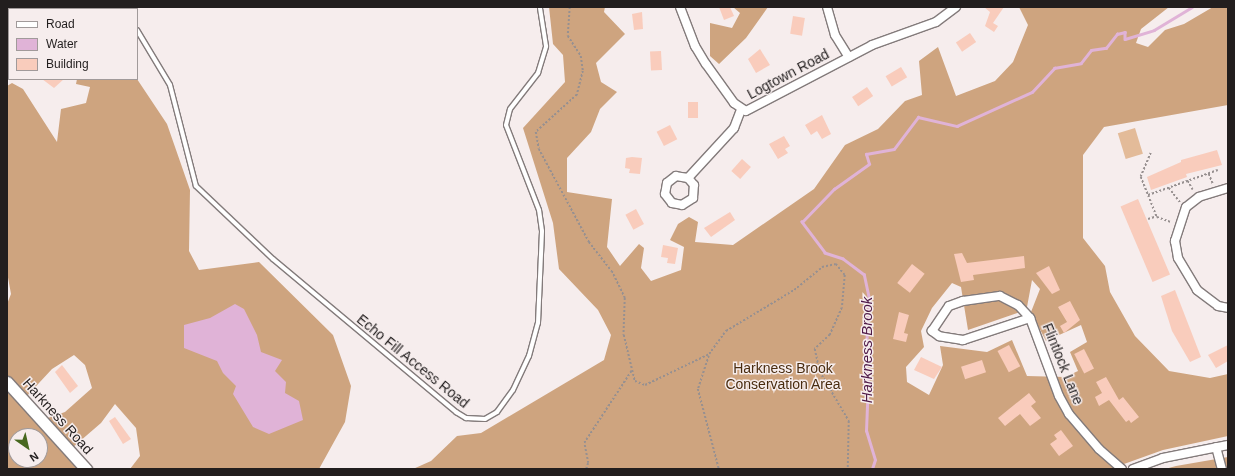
<!DOCTYPE html>
<html>
<head>
<meta charset="utf-8">
<style>
  body { margin:0 }
  #map { position:relative; width:1235px; height:476px; overflow:hidden; background:#f6eded; font-family:Helvetica,sans-serif }
  div>[style] { position:absolute }
  [style*='--x'] { left:calc(var(--x)*1px); top:calc(var(--y)*1px); width:calc(var(--w)*1px); rotate:calc(var(--a)*1deg) }
  .green>* { inset:0; background:#e3bb99; transform-origin:0 0 }
  .forest>* { inset:0; background:#cea47f; transform-origin:0 0 }
  .water>* { inset:0; background:#e0b3d7 }
  .stream>* { height:2.5px; margin:-1.25px; padding:0 1.25px; transform-origin:1.25px; border-radius:1.25px; background:#e0b3d7 }
  .building>* { inset:0; background:#f9ccbc; transform-origin:0 0 }
  .path>* { height:1.5px; margin-top:-0.75px; transform-origin:0; background:repeating-linear-gradient(90deg,#979090 0 2px,transparent 0 4px) }
  .roads { filter:drop-shadow(1px 0 #837b7b) drop-shadow(-1px 0 #837b7b) drop-shadow(0 1px #837b7b) drop-shadow(0 -1px #837b7b) }
  .lane>* { height:4px; margin:-2px; padding:0 2px; transform-origin:2px; border-radius:2px; background:#fff }
  .street>* { height:8px; margin:-4px; padding:0 4px; transform-origin:4px; border-radius:4px; background:#fff }
  .secondary>* { height:11px; margin:-5.5px; padding:0 5.5px; transform-origin:5.5px; border-radius:5.5px; background:#fff }
  span { translate:-50% -50%; white-space:nowrap; text-align:center; line-height:1.15; -webkit-text-stroke:3px #f6eded; paint-order:stroke }
  .street-label { font-size:14px; color:#221e1e }
  .park-label { font-size:14px; color:#492c0f }
  .water-label { font-size:15px; color:#4f1a48; font-style:italic }
  .frame { position:absolute; inset:0; border:8px solid #221e1e; pointer-events:none }
  .legend { position:absolute; left:8px; top:8px; width:130px; height:72px; box-sizing:border-box; background:#f6eded; border:1px solid #a19a9a; margin:0; padding:5px 7px; list-style:none; font-size:12px; color:#221e1e }
  .legend li { display:flex; align-items:center; gap:8px; height:20px }
  .legend b { width:20px; border:1px solid #a19a9a }
  .north { position:absolute; left:8px; top:428px; width:40px; height:40px; box-sizing:border-box; background:#f6eded; border:1px solid #a19a9a; border-radius:50%; rotate:146deg; font-size:11px; font-weight:700; line-height:16px; text-align:center; color:#221e1e }
  .north::after { content:''; display:block; margin:auto; width:14px; height:18px; background:#47681f; clip-path:polygon(50% 0,100% 100%,50% 72%,0 100%) }
</style>
</head>
<body>
<div id="map">
  <div class="green">
    <i style="left:1135px;top:128px;width:27px;height:18px;rotate:73deg"></i>
  </div>
  <div class="forest">
    <i style="left:39px;top:7px;width:73px;height:2px"></i>
    <i style="clip-path:polygon(evenodd,549px 7px,605px 7px,604px 12px,625px 34px,596px 63px,601px 82px,617px 92px,600px 109px,591px 132px,567px 158px,567px 192px,612px 199px,607px 247px,620px 266px,639px 244px,644px 248px,641px 268px,651px 281px,681px 270px,684px 247px,670px 240px,678px 224px,689px 217px,698px 222px,695px 242px,733px 245px,814px 189px,845px 145px,878px 129px,905px 101px,922px 95px,919px 61px,938px 47px,956px 96px,995px 81px,1013px 62px,1028px 25px,1019px 7px,1169px 7px,1141px 29px,1136px 43px,1148px 47px,1165px 30px,1184px 24px,1213px 7px,1228px 7px,1228px 105px,1104px 127px,1083px 155px,1083px 238px,1105px 266px,1110px 292px,1135px 336px,1169px 371px,1210px 378px,1228px 374px,1228px 436px,1163px 450px,1110px 469px,413px 469px,431px 461px,457px 436px,481px 433px,604px 360px,611px 335px,598px 310px,559px 269px,553px 223px,523px 128px,565px 82px,563px 55px,553px 44px,549px 7px,1032px 280px,1040px 289px,1031px 312px,1046px 341px,1081px 325px,1087px 342px,1070px 352px,1078px 371px,1065px 377px,1027px 376px,1012px 340px,987px 352px,940px 346px,943px 365px,929px 395px,907px 382px,906px 367px,924px 347px,921px 331px,932px 308px,952px 283px,961px 287px,968px 330px,1020px 312px,1027px 307px,1032px 280px)"></i>
    <i style="clip-path:polygon(733px 7px,768px 7px,746px 38px,719px 64px,710px 56px,710px 23px,732px 28px,740px 13px)"></i>
    <i style="clip-path:polygon(77px 79px,137px 79px,167px 124px,190px 190px,189px 251px,199px 270px,259px 262px,333px 335px,351px 386px,345px 422px,319px 469px,130px 469px,140px 456px,136px 428px,115px 404px,101px 423px,72px 448px,45px 419px,65px 412px,92px 388px,85px 365px,74px 355px,52px 369px,26px 397px,7px 377px,7px 304px,11px 294px,7px 272px,7px 86px,12px 83px,23px 89px,57px 142px,61px 109px,86px 103px,90px 87px,76px 84px)"></i>
    <i style="clip-path:polygon(evenodd,7px 390px,78px 469px,7px 469px,7px 390px,16px 436px,40px 436px,40px 460px,16px 460px,16px 436px)"></i>
    <i style="clip-path:polygon(1228px 457px,1228px 469px,1165px 469px,1176px 466px)"></i>
  </div>
  <div class="water">
    <i style="clip-path:polygon(235px 304px,244px 309px,257px 335px,261px 352px,282px 360px,275px 371px,286px 382px,285px 393px,299px 401px,303px 420px,269px 434px,253px 427px,233px 394px,236px 386px,223px 373px,217px 361px,184px 348px,184px 325px,210px 318px)"></i>
  </div>
  <div class="stream">
    <i style="--x:872;--y:469;--w:9;--a:-72"></i>
    <i style="--x:875;--y:460;--w:30;--a:-107"></i>
    <i style="--x:866;--y:431;--w:49;--a:-87.7"></i>
    <i style="--x:868;--y:382;--w:18;--a:-99"></i>
    <i style="--x:865;--y:364;--w:65;--a:-86.5"></i>
    <i style="--x:869;--y:299;--w:25;--a:-102"></i>
    <i style="--x:864;--y:275;--w:26;--a:-143"></i>
    <i style="--x:843;--y:259;--w:19;--a:-162"></i>
    <i style="--x:825;--y:253;--w:39;--a:-127"></i>
    <i style="--x:802;--y:222;--w:46;--a:-45.9"></i>
    <i style="--x:834;--y:189;--w:43;--a:-35.5"></i>
    <i style="--x:869;--y:164;--w:10;--a:-107"></i>
    <i style="--x:866;--y:154;--w:28;--a:-10"></i>
    <i style="--x:894;--y:149;--w:40;--a:-53"></i>
    <i style="--x:918;--y:117;--w:40;--a:13"></i>
    <i style="--x:957;--y:126;--w:82;--a:-24.4"></i>
    <i style="--x:1032;--y:92;--w:33;--a:-47"></i>
    <i style="--x:1054;--y:68;--w:27;--a:-10"></i>
    <i style="--x:1081;--y:63;--w:16;--a:-52"></i>
    <i style="--x:1091;--y:50;--w:15;--a:-8"></i>
    <i style="--x:1106;--y:48;--w:18;--a:-52"></i>
    <i style="--x:1117;--y:34;--w:8;--a:-14"></i>
    <i style="--x:1125;--y:32;--w:7;--a:90"></i>
    <i style="--x:1125;--y:39;--w:30;--a:-17"></i>
    <i style="--x:1154;--y:30;--w:44;--a:-31.2"></i>
  </div>
  <div class="building">
    <i style="clip-path:polygon(719px 7px,730px 7px,734px 16px,724px 20px)"></i>
    <i style="clip-path:polygon(984px 7px,1004px 7px,993px 23px,998px 26px,994px 32px,985px 26px,990px 12px)"></i>
    <i style="clip-path:polygon(642px 12px,643px 29px,634px 30px,632px 14px)"></i>
    <i style="left:793px;top:16px;width:12px;height:18px;rotate:9deg"></i>
    <i style="left:970px;top:33px;width:11px;height:17px;rotate:56deg"></i>
    <i style="clip-path:polygon(760px 49px,770px 65px,756px 73px,748px 59px)"></i>
    <i style="left:661px;top:51px;width:19px;height:11px;rotate:87deg"></i>
    <i style="left:901px;top:67px;width:12px;height:18px;rotate:59deg"></i>
    <i style="clip-path:polygon(42px 79px,64px 79px,54px 88px)"></i>
    <i style="left:867px;top:87px;width:11px;height:18px;rotate:56deg"></i>
    <i style="left:688px;top:102px;width:10px;height:16px"></i>
    <i style="clip-path:polygon(822px 115px,831px 134px,822px 139px,817px 131px,811px 135px,805px 125px)"></i>
    <i style="left:670px;top:125px;width:16px;height:15px;rotate:63deg"></i>
    <i style="clip-path:polygon(784px 136px,790px 146px,785px 149px,788px 153px,778px 159px,769px 144px)"></i>
    <i style="clip-path:polygon(1217px 150px,1222px 165px,1186px 174px,1187px 177px,1151px 190px,1147px 177px,1181px 162px,1181px 160px)"></i>
    <i style="clip-path:polygon(632px 157px,642px 158px,640px 174px,629px 173px,630px 169px,625px 168px,626px 158px)"></i>
    <i style="left:742px;top:159px;width:12px;height:16px;rotate:42deg"></i>
    <i style="left:1138px;top:199px;width:82px;height:19px;rotate:67deg"></i>
    <i style="left:636px;top:209px;width:17px;height:12px;rotate:62deg"></i>
    <i style="clip-path:polygon(730px 212px,735px 220px,711px 237px,704px 228px)"></i>
    <i style="clip-path:polygon(663px 245px,678px 248px,675px 264px,667px 263px,668px 258px,661px 257px)"></i>
    <i style="clip-path:polygon(962px 253px,967px 263px,1024px 256px,1025px 268px,973px 275px,974px 280px,961px 282px,954px 254px)"></i>
    <i style="left:912px;top:264px;width:16px;height:24px;rotate:38deg"></i>
    <i style="clip-path:polygon(1049px 266px,1060px 290px,1052px 294px,1036px 273px)"></i>
    <i style="clip-path:polygon(1175px 290px,1201px 357px,1190px 362px,1172px 331px,1161px 296px)"></i>
    <i style="clip-path:polygon(1070px 301px,1080px 320px,1064px 333px,1060px 326px,1067px 322px,1058px 307px)"></i>
    <i style="clip-path:polygon(899px 312px,909px 315px,904px 333px,908px 334px,906px 342px,893px 339px)"></i>
    <i style="left:1009px;top:345px;width:24px;height:13px;rotate:62deg"></i>
    <i style="clip-path:polygon(1228px 345px,1228px 361px,1216px 368px,1208px 355px)"></i>
    <i style="left:1084px;top:349px;width:22px;height:11px;rotate:63deg"></i>
    <i style="clip-path:polygon(921px 357px,942px 367px,934px 379px,914px 370px)"></i>
    <i style="left:982px;top:360px;width:13px;height:22px;rotate:72deg"></i>
    <i style="clip-path:polygon(62px 365px,78px 386px,70px 393px,55px 372px)"></i>
    <i style="clip-path:polygon(1106px 377px,1119px 400px,1123px 397px,1139px 417px,1131px 423px,1129px 420px,1126px 422px,1109px 400px,1099px 406px,1095px 397px,1102px 393px,1096px 382px)"></i>
    <i style="clip-path:polygon(1029px 393px,1036px 402px,1031px 406px,1041px 418px,1030px 426px,1020px 414px,1005px 426px,998px 418px)"></i>
    <i style="clip-path:polygon(115px 417px,131px 439px,123px 444px,109px 421px)"></i>
    <i style="clip-path:polygon(1061px 430px,1073px 446px,1059px 456px,1050px 444px,1057px 439px,1054px 435px)"></i>
  </div>
  <div class="path">
    <i style="--x:570;--y:7;--w:29;--a:94"></i>
    <i style="--x:568;--y:36;--w:24;--a:57"></i>
    <i style="--x:581;--y:56;--w:15;--a:82"></i>
    <i style="--x:583;--y:71;--w:25;--a:104"></i>
    <i style="--x:577;--y:95;--w:55;--a:137.9"></i>
    <i style="--x:536;--y:132;--w:17;--a:80"></i>
    <i style="--x:539;--y:149;--w:106;--a:61.7"></i>
    <i style="--x:589;--y:242;--w:37;--a:52"></i>
    <i style="--x:612;--y:271;--w:30;--a:64"></i>
    <i style="--x:625;--y:298;--w:37;--a:92"></i>
    <i style="--x:624;--y:335;--w:47;--a:76.6"></i>
    <i style="--x:635;--y:381;--w:11;--a:22"></i>
    <i style="--x:645;--y:385;--w:71;--a:-25.8"></i>
    <i style="--x:709;--y:354;--w:29;--a:-54"></i>
    <i style="--x:726;--y:331;--w:79;--a:-31.1"></i>
    <i style="--x:794;--y:290;--w:36;--a:-39"></i>
    <i style="--x:822;--y:267;--w:14;--a:-12"></i>
    <i style="--x:836;--y:264;--w:14;--a:51"></i>
    <i style="--x:845;--y:275;--w:33;--a:95"></i>
    <i style="--x:842;--y:308;--w:30;--a:114"></i>
    <i style="--x:830;--y:335;--w:21;--a:137"></i>
    <i style="--x:815;--y:349;--w:24;--a:78"></i>
    <i style="--x:820;--y:372;--w:57;--a:59.4"></i>
    <i style="--x:849;--y:421;--w:48;--a:91.2"></i>
    <i style="--x:1151;--y:153;--w:26;--a:113"></i>
    <i style="--x:1141;--y:177;--w:43;--a:68.2"></i>
    <i style="--x:1157;--y:217;--w:15;--a:20"></i>
    <i style="--x:1209;--y:174;--w:11;--a:68"></i>
    <i style="--x:1188;--y:181;--w:10;--a:61"></i>
    <i style="--x:1169;--y:188;--w:18;--a:52"></i>
    <i style="--x:1148;--y:195;--w:74;--a:-19.7"></i>
    <i style="--x:1148;--y:219;--w:9;--a:-18"></i>
    <i style="--x:709;--y:356;--w:35;--a:108"></i>
    <i style="--x:698;--y:389;--w:83;--a:75.3"></i>
    <i style="--x:586;--y:469;--w:6;--a:-72"></i>
    <i style="--x:588;--y:463;--w:20;--a:-101"></i>
    <i style="--x:584;--y:443;--w:87;--a:-56.7"></i>
  </div>
  <div class="roads">
    <div class="lane">
      <i style="--x:126;--y:7;--w:2;--a:63"></i>
      <i style="--x:137;--y:30;--w:64;--a:59"></i>
      <i style="--x:170;--y:85;--w:104;--a:75.6"></i>
      <i style="--x:196;--y:186;--w:106;--a:43.5"></i>
      <i style="--x:273;--y:259;--w:239;--a:39.9"></i>
      <i style="--x:456;--y:412;--w:12;--a:31"></i>
      <i style="--x:466;--y:418;--w:19;--a:3"></i>
      <i style="--x:485;--y:419;--w:14;--a:-30"></i>
      <i style="--x:497;--y:412;--w:27;--a:-54"></i>
      <i style="--x:513;--y:390;--w:38;--a:-65"></i>
      <i style="--x:529;--y:356;--w:34;--a:-75"></i>
      <i style="--x:538;--y:323;--w:92;--a:-87.5"></i>
      <i style="--x:542;--y:231;--w:21;--a:-98"></i>
      <i style="--x:539;--y:210;--w:91;--a:-111.2"></i>
      <i style="--x:506;--y:125;--w:16;--a:-76"></i>
      <i style="--x:510;--y:109;--w:46;--a:-52.1"></i>
      <i style="--x:538;--y:73;--w:28;--a:-73"></i>
      <i style="--x:546;--y:46;--w:39;--a:-99"></i>
      <i style="--x:7;--y:70;--w:2;--a:0"></i>
    </div>
    <div class="street">
      <i style="--x:680;--y:7;--w:42;--a:69"></i>
      <i style="--x:695;--y:46;--w:21;--a:59"></i>
      <i style="--x:706;--y:64;--w:48;--a:54.3"></i>
      <i style="--x:734;--y:103;--w:14;--a:34"></i>
      <i style="--x:746;--y:111;--w:142;--a:-27.6"></i>
      <i style="--x:872;--y:45;--w:68;--a:-19.8"></i>
      <i style="--x:936;--y:22;--w:25;--a:-37"></i>
      <i style="--x:827;--y:7;--w:29;--a:74"></i>
      <i style="--x:835;--y:35;--w:26;--a:58"></i>
      <i style="--x:688;--y:178;--w:12;--a:-171"></i>
      <i style="--x:676;--y:176;--w:11;--a:142"></i>
      <i style="--x:667;--y:183;--w:11;--a:100"></i>
      <i style="--x:665;--y:194;--w:11;--a:52"></i>
      <i style="--x:672;--y:203;--w:10;--a:11"></i>
      <i style="--x:682;--y:205;--w:13;--a:-32"></i>
      <i style="--x:693;--y:198;--w:13;--a:-86"></i>
      <i style="--x:694;--y:185;--w:9;--a:-131"></i>
      <i style="--x:688;--y:178;--w:68;--a:-47.4"></i>
      <i style="--x:734;--y:128;--w:19;--a:-69"></i>
      <i style="--x:1228;--y:188;--w:30;--a:163"></i>
      <i style="--x:1199;--y:197;--w:16;--a:142"></i>
      <i style="--x:1186;--y:207;--w:36;--a:108"></i>
      <i style="--x:1175;--y:241;--w:17;--a:80"></i>
      <i style="--x:1178;--y:258;--w:37;--a:59"></i>
      <i style="--x:1197;--y:290;--w:26;--a:37"></i>
      <i style="--x:1218;--y:306;--w:10;--a:11"></i>
      <i style="--x:1030;--y:318;--w:71;--a:161.8"></i>
      <i style="--x:963;--y:340;--w:24;--a:-171"></i>
      <i style="--x:939;--y:336;--w:9;--a:-144"></i>
      <i style="--x:932;--y:331;--w:30;--a:-56"></i>
      <i style="--x:949;--y:306;--w:15;--a:-20"></i>
      <i style="--x:963;--y:301;--w:37;--a:-8"></i>
      <i style="--x:1000;--y:296;--w:20;--a:27"></i>
      <i style="--x:1018;--y:305;--w:18;--a:47"></i>
      <i style="--x:1030;--y:318;--w:83;--a:69.6"></i>
      <i style="--x:1059;--y:396;--w:21;--a:61"></i>
      <i style="--x:1069;--y:414;--w:46;--a:49.4"></i>
      <i style="--x:1099;--y:449;--w:30;--a:41"></i>
      <i style="--x:1216;--y:447;--w:23;--a:75"></i>
      <i style="--x:1133;--y:469;--w:32;--a:-20"></i>
      <i style="--x:1163;--y:458;--w:66;--a:-11.3"></i>
    </div>
    <div class="secondary">
      <i style="--x:7;--y:382;--w:118;--a:47.8"></i>
    </div>
  </div>
  <div class="street-label">
    <span style="left:788px;top:74px;rotate:-28deg">Logtown Road</span>
    <span style="left:413px;top:361px;rotate:39deg">Echo Fill Access Road</span>
    <span style="left:1063px;top:364px;rotate:68deg">Flintlock Lane</span>
    <span style="left:58px;top:416px;rotate:48deg">Harkness Road</span>
  </div>
  <div class="park-label">
    <span style="left:783px;top:376px">Harkness Brook<br>Conservation Area</span>
  </div>
  <div class="water-label">
    <span style="left:867px;top:350px;rotate:-90deg">Harkness Brook</span>
  </div>
  <div class="frame"></div>
  <ul class="legend">
  <li><b style="height:5px;background:#fff"></b>Road</li>
  <li><b style="height:11px;background:#e0b3d7"></b>Water</li>
  <li><b style="height:11px;background:#f9ccbc"></b>Building</li>
  </ul>
  <div class="north">N</div>
</div>
</body>
</html>
